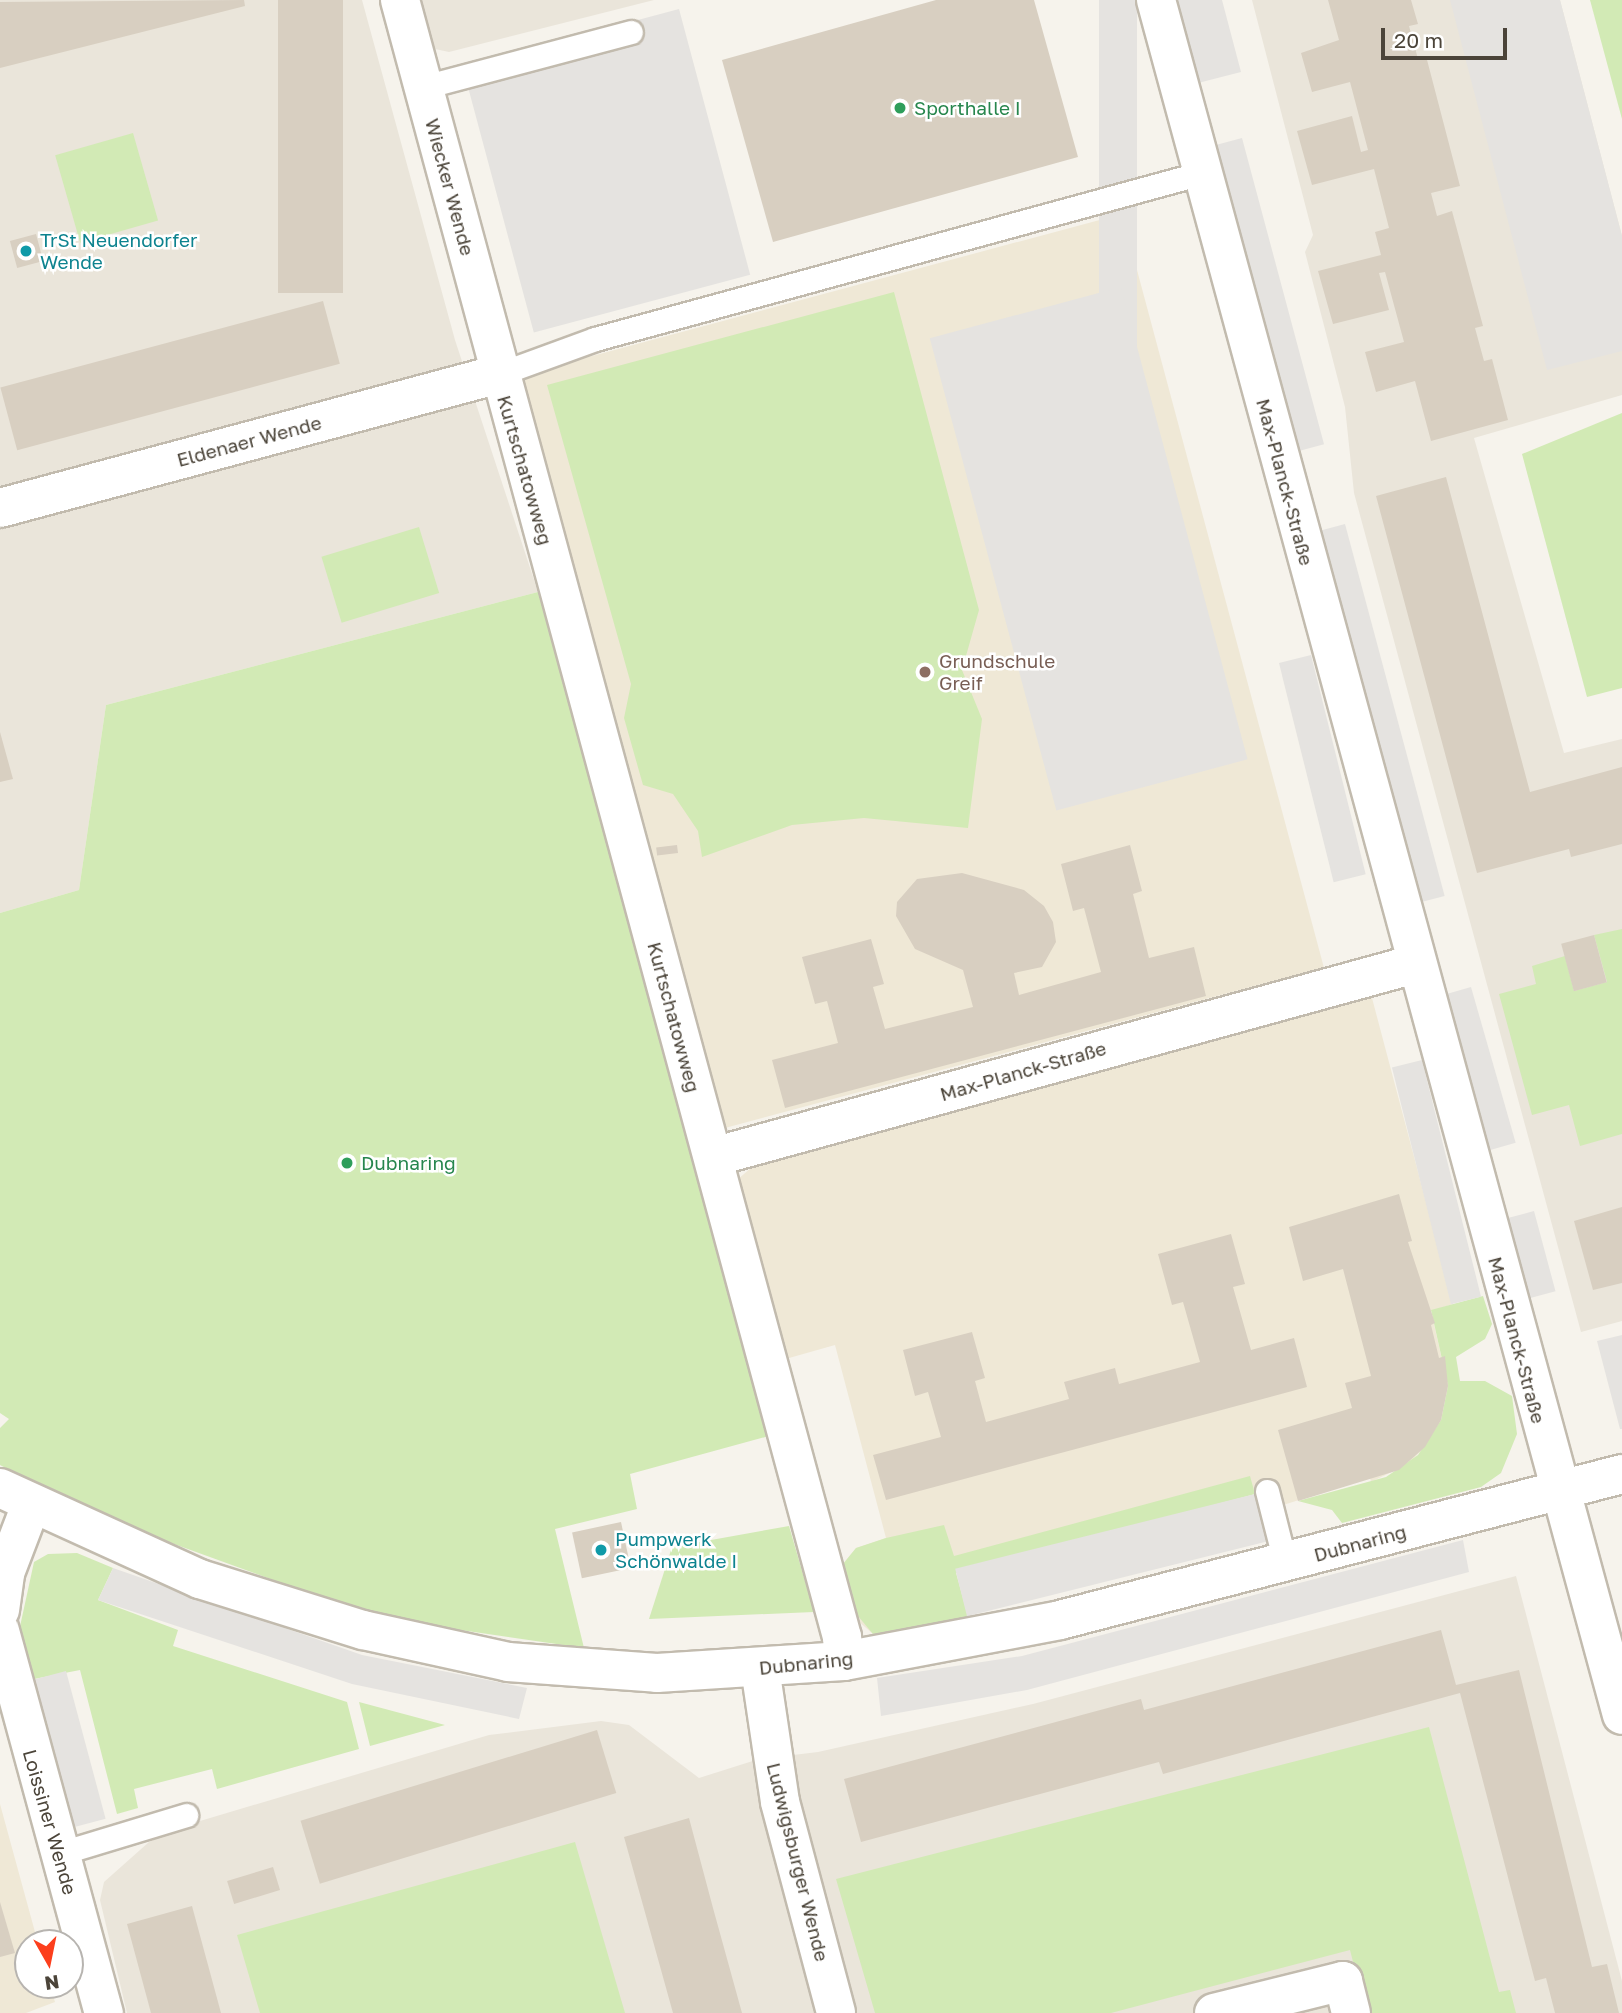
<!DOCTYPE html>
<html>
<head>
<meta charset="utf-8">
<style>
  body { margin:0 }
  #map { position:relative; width:1622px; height:2013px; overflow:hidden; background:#f6f3ec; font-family:"Golos Text",sans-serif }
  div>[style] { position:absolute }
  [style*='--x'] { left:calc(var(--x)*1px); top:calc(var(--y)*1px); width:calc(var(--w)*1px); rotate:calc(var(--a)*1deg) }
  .residential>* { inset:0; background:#eae5da }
  .education>* { inset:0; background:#efe8d6; transform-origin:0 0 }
  .green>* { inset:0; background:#d2eab5; transform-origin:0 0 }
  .parking>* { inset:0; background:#e5e3e0; transform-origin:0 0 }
  .building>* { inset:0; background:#d8cfc1; transform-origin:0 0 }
  .roads { filter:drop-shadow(2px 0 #c2bbae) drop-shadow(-2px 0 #c2bbae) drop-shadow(0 2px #c2bbae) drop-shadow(0 -2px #c2bbae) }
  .lane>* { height:23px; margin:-11.5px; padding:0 11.5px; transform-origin:11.5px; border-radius:11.5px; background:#fff }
  .street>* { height:38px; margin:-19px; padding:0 19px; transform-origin:19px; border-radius:19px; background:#fff }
  .dots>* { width:19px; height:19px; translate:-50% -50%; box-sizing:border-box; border:4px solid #fff; border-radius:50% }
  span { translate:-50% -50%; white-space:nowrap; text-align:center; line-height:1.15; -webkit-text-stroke:5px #fff; paint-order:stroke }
  .leisure-label { font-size:19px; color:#27864d }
  .left { translate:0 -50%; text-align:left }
  .street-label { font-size:19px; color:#4b4439 }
  .culture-label { font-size:19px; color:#0d838f }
  .education-label { font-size:19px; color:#785e54 }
  .north { position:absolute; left:14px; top:1929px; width:70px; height:70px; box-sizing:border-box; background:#fff; border:2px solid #b7b4b0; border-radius:50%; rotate:171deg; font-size:19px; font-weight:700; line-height:28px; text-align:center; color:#4b4439 }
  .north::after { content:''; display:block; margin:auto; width:24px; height:32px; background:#fc3f1d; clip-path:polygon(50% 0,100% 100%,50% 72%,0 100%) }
  .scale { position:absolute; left:1381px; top:28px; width:126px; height:32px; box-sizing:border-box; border:4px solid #4b4439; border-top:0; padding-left:9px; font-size:21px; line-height:24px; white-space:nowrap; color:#4b4439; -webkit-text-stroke:5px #fff; paint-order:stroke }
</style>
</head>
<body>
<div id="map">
  <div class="residential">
    <i style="clip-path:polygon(0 0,362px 0,455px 340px,538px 592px,106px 705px,79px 890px,0 913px)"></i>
    <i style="clip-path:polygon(415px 0,654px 0,449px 52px,426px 47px)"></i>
    <i style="clip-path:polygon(1252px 0,1560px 0,1622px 236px,1622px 395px,1474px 438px,1564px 753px,1622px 739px,1622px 1321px,1581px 1332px,1354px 493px,1345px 407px,1305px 252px,1313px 235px)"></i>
    <i style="clip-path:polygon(1516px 1576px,1622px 1981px,1622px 2013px,127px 2013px,100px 1900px,104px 1882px,149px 1842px,190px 1824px,489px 1735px,601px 1721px,629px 1725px,699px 1778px,759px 1759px,818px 1752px,1033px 1704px)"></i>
  </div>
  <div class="education">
    <i style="left:1122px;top:214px;width:780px;height:621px;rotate:75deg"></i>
    <i style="clip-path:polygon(1372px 998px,1453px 1304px,1431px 1311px,1448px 1386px,1441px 1420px,1425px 1447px,1408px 1464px,1371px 1482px,1370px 1478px,1283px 1505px,1278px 1490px,1267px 1491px,956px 1573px,968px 1617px,873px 1634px,857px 1620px,843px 1564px,856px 1548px,886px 1538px,835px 1345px,782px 1360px,737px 1180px,766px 1155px)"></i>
    <i style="clip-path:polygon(0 1804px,38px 1943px,28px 1943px,28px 1985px,50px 1985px,55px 2002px,26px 2013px,0 2013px)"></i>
  </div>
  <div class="green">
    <i style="clip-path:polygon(1590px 0,1622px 0,1622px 119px)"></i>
    <i style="left:133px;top:133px;width:91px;height:81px;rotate:74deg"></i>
    <i style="clip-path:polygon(894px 292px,979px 610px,962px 670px,982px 719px,968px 828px,864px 818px,792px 825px,702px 857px,698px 831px,673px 794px,643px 785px,624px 718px,631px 684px,547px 385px)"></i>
    <i style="clip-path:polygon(1622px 413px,1622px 688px,1587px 697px,1522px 454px)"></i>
    <i style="left:419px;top:527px;width:69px;height:102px;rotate:73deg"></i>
    <i style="clip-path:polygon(538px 592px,769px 1436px,630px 1474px,637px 1509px,555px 1529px,584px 1648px,406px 1622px,331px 1601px,97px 1516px,0 1465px,0 1428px,9px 1419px,0 1413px,0 913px,79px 890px,106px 705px)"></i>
    <i style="clip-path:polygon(1622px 929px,1622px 1134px,1580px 1146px,1569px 1105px,1532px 1115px,1499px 994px,1536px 984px,1532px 966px,1565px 956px,1574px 991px,1607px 982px,1594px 935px)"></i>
    <i style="clip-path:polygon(1483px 1296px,1492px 1324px,1485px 1339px,1456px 1357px,1460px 1381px,1485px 1381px,1512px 1396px,1517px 1434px,1501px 1473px,1481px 1487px,1342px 1523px,1332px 1510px,1298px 1501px,1386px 1477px,1418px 1455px,1441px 1420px,1448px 1386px,1431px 1310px)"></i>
    <i style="clip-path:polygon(1250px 1476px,1255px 1494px,956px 1573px,968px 1617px,873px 1634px,848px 1604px,843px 1564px,856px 1548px,886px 1538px,944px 1525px,954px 1556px)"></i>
    <i style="clip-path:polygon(789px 1526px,814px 1612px,649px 1619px,672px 1547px)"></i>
    <i style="clip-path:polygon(77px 1553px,113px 1568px,98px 1600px,178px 1630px,173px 1646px,347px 1702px,359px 1749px,217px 1789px,212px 1769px,134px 1789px,138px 1808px,117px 1814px,80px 1670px,29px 1680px,19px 1631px,34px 1562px,48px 1554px)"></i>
    <i style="clip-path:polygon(359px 1702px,445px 1725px,370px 1746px)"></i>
    <i style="clip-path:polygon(1429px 1727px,1499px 1992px,1510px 1990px,1516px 2013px,1366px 2013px,1350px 1950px,1111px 2013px,875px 2013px,836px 1879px)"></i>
    <i style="clip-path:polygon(575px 1842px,625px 2013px,260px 2013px,237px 1935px)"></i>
  </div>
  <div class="parking">
    <i style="left:1099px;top:0;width:38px;height:529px"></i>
    <i style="clip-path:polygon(1176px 0,1222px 0,1241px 72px,1198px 83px)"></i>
    <i style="clip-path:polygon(1450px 0,1560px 0,1622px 236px,1622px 351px,1547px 370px)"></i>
    <i style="left:679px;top:9px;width:275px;height:224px;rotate:75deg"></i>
    <i style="left:1242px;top:138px;width:317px;height:28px;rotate:75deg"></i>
    <i style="left:1121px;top:287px;width:489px;height:198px;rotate:75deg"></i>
    <i style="left:1345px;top:524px;width:385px;height:26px;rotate:75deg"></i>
    <i style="left:1311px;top:655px;width:226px;height:33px;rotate:76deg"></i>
    <i style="left:1471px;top:987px;width:162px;height:29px;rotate:74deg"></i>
    <i style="left:1422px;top:1060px;width:244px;height:31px;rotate:76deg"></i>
    <i style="left:1534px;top:1211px;width:83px;height:28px;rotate:75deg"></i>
    <i style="clip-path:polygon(1622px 1335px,1622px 1429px,1620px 1429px,1597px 1341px)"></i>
    <i style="left:1255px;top:1494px;width:49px;height:309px;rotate:76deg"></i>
    <i style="clip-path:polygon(1463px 1540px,1469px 1572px,1027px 1690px,881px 1716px,877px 1678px,1022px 1656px)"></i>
    <i style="clip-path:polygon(113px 1568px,362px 1655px,527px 1688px,519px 1719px,352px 1684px,98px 1600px)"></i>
    <i style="left:66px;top:1671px;width:153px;height:38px;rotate:75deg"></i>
  </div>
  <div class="building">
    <i style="clip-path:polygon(244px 0,245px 6px,0 68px,0 2px)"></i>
    <i style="left:278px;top:0;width:65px;height:293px"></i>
    <i style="clip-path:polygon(936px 0,1034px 0,1078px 157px,773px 242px,722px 60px)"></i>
    <i style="clip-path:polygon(1328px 0,1411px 0,1418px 24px,1409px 26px,1418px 59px,1426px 56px,1460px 186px,1431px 193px,1437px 216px,1452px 211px,1483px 326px,1475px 328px,1484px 361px,1492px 359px,1508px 420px,1431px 441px,1415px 381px,1376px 392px,1365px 352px,1404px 342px,1385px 272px,1379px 273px,1389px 310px,1333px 324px,1318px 271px,1381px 255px,1375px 232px,1389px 228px,1374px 169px,1312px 185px,1297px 131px,1352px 116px,1361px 152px,1368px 150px,1350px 82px,1312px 92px,1301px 53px,1339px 40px)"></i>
    <i style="left:36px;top:234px;width:28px;height:27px;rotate:75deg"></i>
    <i style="left:323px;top:301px;width:65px;height:334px;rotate:75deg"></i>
    <i style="clip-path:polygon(1446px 477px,1530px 792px,1622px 767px,1622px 844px,1571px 857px,1569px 849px,1477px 873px,1376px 496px)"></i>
    <i style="clip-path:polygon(0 732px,13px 779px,0 782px)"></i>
    <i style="left:677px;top:845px;width:8px;height:21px;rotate:83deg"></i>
    <i style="clip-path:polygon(1130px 845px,1142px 891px,1133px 894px,1149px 958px,1194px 947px,1206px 996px,785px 1108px,772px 1060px,838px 1043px,827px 1001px,815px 1004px,802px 957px,871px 939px,884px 984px,873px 987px,885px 1029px,973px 1007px,963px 970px,915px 949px,896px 916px,897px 902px,917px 879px,962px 873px,1024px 890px,1044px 906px,1053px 922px,1056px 942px,1042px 967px,1014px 973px,1019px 995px,1101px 972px,1084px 908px,1073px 911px,1061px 864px)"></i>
    <i style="left:1594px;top:935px;width:49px;height:34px;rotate:75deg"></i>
    <i style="clip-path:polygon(1399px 1194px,1412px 1241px,1408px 1242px,1435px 1323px,1431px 1325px,1439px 1358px,1445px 1356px,1448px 1386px,1441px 1420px,1425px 1447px,1399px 1470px,1298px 1501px,1278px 1430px,1352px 1408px,1345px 1383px,1371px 1376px,1343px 1269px,1303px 1281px,1289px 1227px)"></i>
    <i style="clip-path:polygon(1622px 1207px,1622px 1283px,1593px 1290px,1574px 1221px)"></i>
    <i style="clip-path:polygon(1231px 1234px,1245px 1284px,1233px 1287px,1251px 1350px,1294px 1338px,1307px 1387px,886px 1500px,873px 1455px,941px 1437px,928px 1392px,915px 1396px,903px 1350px,972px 1332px,985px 1378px,975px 1381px,986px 1422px,1069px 1399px,1064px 1382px,1115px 1368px,1119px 1384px,1200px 1362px,1183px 1302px,1172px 1305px,1158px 1254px)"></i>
    <i style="left:621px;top:1522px;width:47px;height:50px;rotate:78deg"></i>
    <i style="clip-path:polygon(1441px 1630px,1456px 1685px,1519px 1670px,1592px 1967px,1607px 1964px,1619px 2013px,1555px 2013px,1546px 1978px,1535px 1981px,1460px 1693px,1163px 1774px,1159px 1762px,861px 1842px,844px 1779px,1141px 1699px,1144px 1710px)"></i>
    <i style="left:597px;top:1730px;width:66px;height:310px;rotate:73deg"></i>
    <i style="clip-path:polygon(689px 1818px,713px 1908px,742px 2013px,673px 2013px,624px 1837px)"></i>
    <i style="left:273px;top:1867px;width:24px;height:48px;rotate:73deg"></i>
    <i style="clip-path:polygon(0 1902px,15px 1953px,0 1957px)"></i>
    <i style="clip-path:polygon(192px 1906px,221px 2013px,151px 2013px,127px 1924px)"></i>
  </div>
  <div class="roads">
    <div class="lane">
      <i style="--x:424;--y:87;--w:214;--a:-14.9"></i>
      <i style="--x:499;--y:374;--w:102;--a:-20"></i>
      <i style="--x:595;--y:339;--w:629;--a:-15.3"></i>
      <i style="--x:1267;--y:1491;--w:73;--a:75.8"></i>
      <i style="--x:58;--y:1854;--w:134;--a:-16.9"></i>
    </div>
    <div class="street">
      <i style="--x:400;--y:0;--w:1696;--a:74.89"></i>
      <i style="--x:842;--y:1637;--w:24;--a:85"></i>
      <i style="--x:1156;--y:0;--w:1777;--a:74.8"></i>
      <i style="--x:0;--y:508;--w:517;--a:-15.03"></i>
      <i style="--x:713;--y:1157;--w:728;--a:-15.37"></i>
      <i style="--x:0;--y:1488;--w:220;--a:24.5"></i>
      <i style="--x:200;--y:1579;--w:171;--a:17.4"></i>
      <i style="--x:363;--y:1630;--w:148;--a:12.4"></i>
      <i style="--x:508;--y:1662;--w:149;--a:4.2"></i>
      <i style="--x:657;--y:1673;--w:187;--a:-3.7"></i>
      <i style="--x:844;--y:1661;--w:220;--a:-10.7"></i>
      <i style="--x:1060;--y:1620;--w:581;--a:-14.56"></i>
      <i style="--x:0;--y:1610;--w:37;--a:-82"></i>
      <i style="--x:5;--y:1573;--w:73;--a:-69.1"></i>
      <i style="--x:0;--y:1631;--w:396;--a:74.8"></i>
      <i style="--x:760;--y:1668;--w:135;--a:81.5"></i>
      <i style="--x:780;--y:1802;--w:218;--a:75.1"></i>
      <i style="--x:1214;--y:2013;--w:133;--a:-13.9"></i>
      <i style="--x:1343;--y:1981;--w:33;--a:76"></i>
    </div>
  </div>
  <div class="dots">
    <i style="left:900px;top:108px;background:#2e9e5b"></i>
    <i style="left:26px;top:251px;background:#0f9aa8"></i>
    <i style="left:925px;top:672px;background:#8d6e63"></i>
    <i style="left:347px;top:1163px;background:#2e9e5b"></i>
    <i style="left:601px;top:1550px;background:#0f9aa8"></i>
  </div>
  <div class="leisure-label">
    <span class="left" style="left:914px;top:108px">Sporthalle I</span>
    <span class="left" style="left:361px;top:1163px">Dubnaring</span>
  </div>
  <div class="street-label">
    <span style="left:450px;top:187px;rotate:75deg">Wiecker Wende</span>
    <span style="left:249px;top:441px;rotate:-15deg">Eldenaer Wende</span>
    <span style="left:525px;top:470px;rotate:74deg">Kurtschatowweg</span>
    <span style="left:1285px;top:482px;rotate:75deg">Max-Planck-Straße</span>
    <span style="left:674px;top:1017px;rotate:75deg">Kurtschatowweg</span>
    <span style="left:1023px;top:1071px;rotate:-16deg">Max-Planck-Straße</span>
    <span style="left:1517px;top:1340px;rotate:75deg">Max-Planck-Straße</span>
    <span style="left:1360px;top:1543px;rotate:-15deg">Dubnaring</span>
    <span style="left:806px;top:1663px;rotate:-6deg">Dubnaring</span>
    <span style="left:50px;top:1822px;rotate:74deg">Loissiner Wende</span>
    <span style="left:798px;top:1862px;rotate:76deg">Ludwigsburger Wende</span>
  </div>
  <div class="culture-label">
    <span class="left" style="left:40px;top:251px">TrSt Neuendorfer<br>Wende</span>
    <span class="left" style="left:615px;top:1550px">Pumpwerk<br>Schönwalde I</span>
  </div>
  <div class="education-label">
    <span class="left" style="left:939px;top:672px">Grundschule<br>Greif</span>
  </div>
  <div class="north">N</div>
  <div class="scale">20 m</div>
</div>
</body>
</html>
